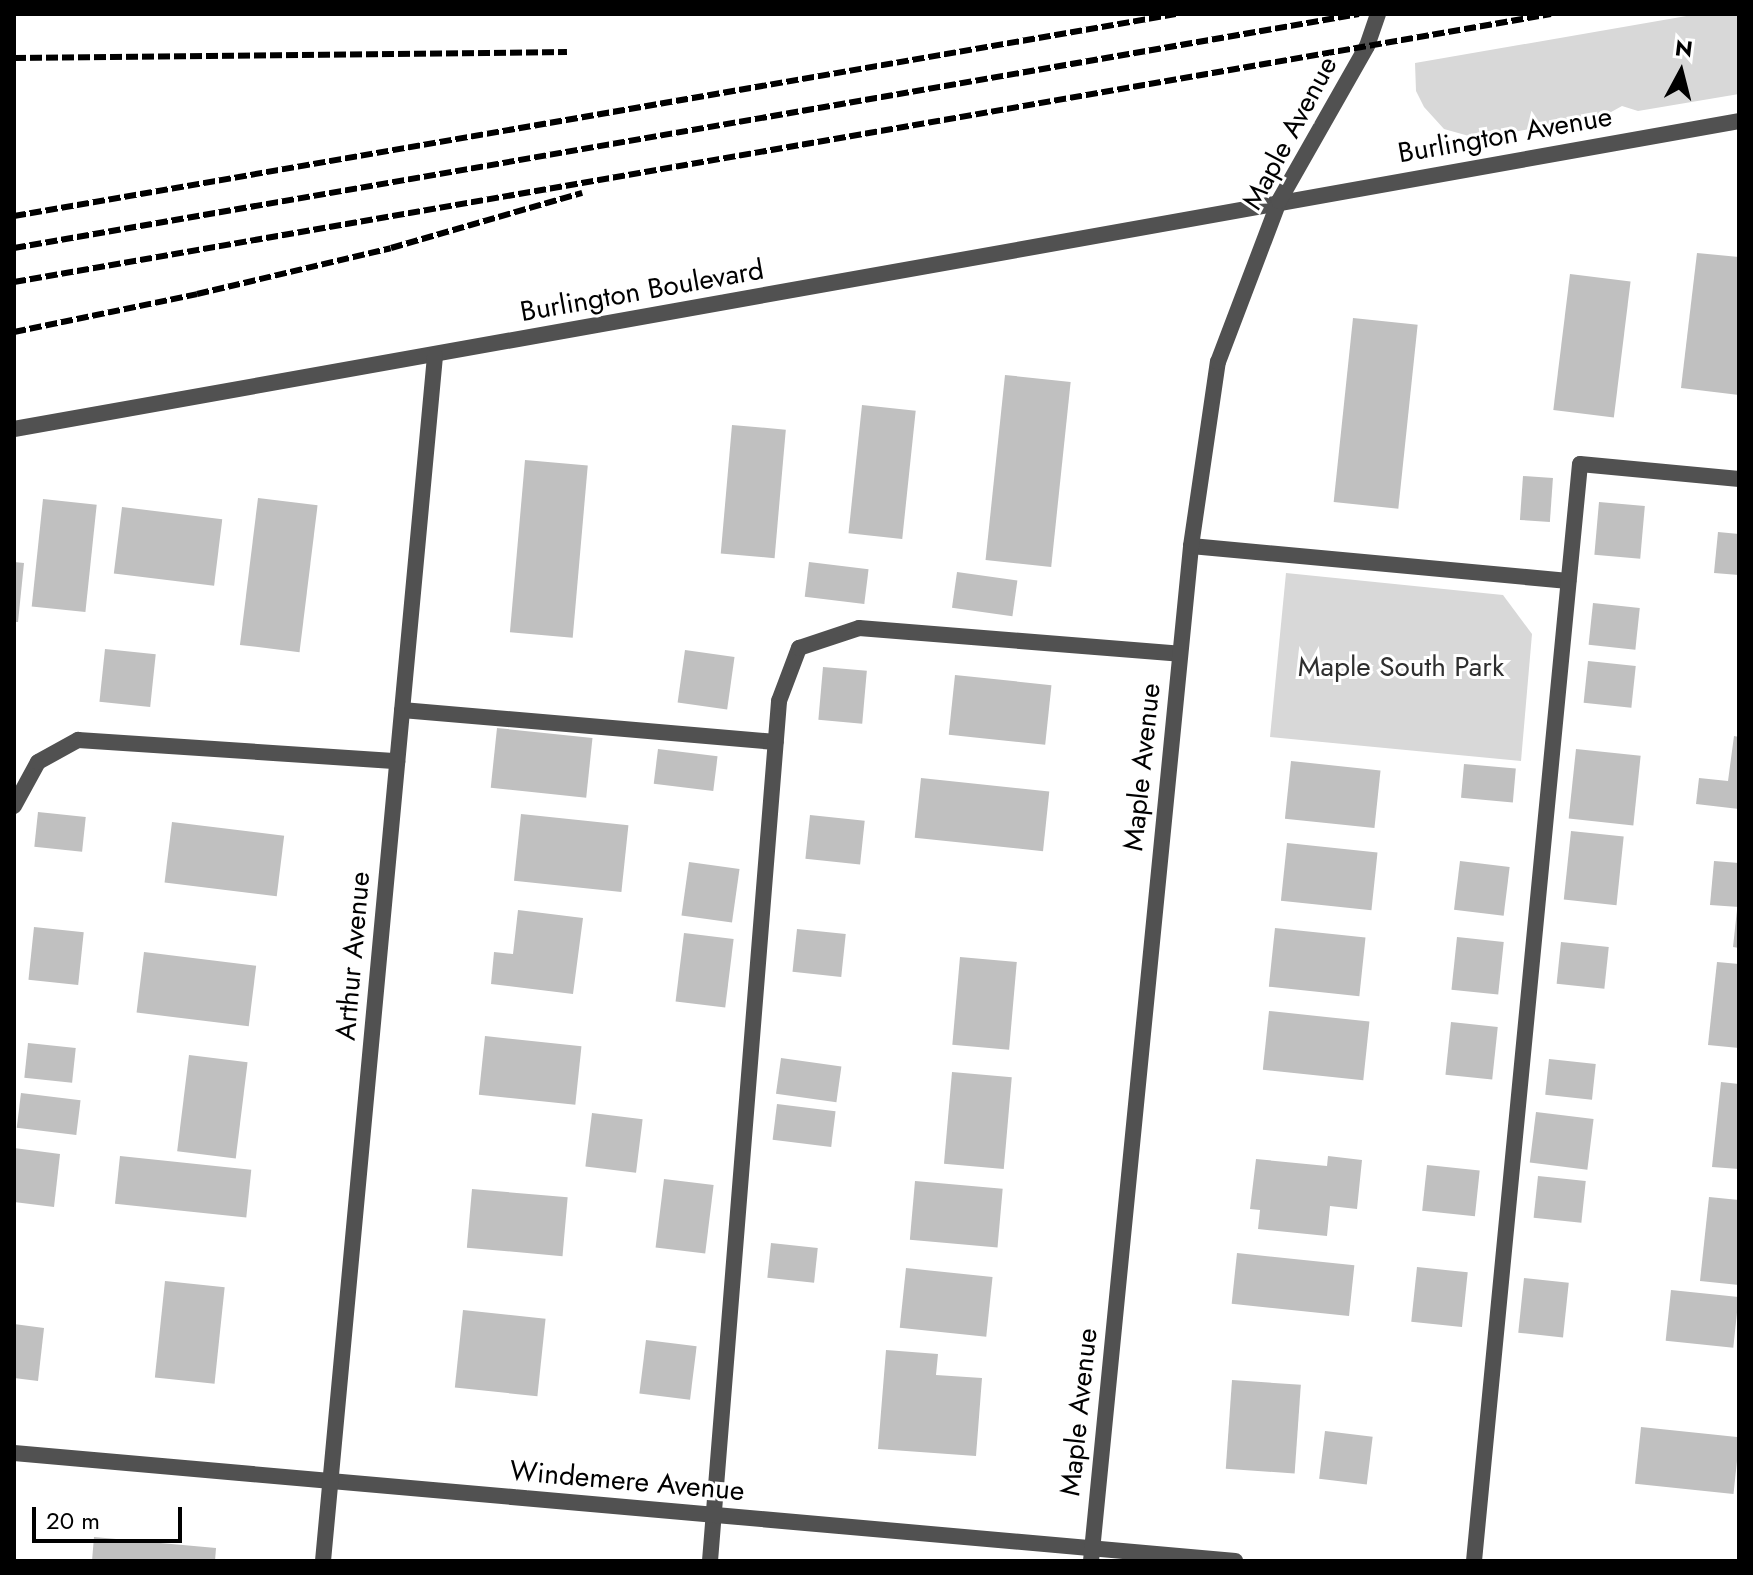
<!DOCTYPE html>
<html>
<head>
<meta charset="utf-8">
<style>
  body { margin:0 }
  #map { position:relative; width:1753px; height:1575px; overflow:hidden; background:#fff; font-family:Jost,sans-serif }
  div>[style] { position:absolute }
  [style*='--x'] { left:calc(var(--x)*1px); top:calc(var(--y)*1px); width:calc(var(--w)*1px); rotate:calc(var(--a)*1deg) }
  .green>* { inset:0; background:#d8d8d8 }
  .building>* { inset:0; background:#c0c0c0; transform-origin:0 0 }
  .service>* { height:16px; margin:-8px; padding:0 8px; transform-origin:8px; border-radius:8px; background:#515151 }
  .minor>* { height:16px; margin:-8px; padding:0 8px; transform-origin:8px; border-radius:8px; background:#515151 }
  .tertiary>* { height:16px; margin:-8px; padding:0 8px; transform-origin:8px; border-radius:8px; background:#515151 }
  .rail>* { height:6px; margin-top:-3px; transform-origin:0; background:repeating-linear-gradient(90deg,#000 0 12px,transparent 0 16px) }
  span { translate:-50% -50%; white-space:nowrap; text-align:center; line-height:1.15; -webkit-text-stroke:6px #fff; paint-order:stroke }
  .street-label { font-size:28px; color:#000 }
  .park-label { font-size:28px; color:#2f2f2f }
  .frame { position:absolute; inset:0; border:16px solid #000; pointer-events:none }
  .north { position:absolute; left:1641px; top:32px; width:80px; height:80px; -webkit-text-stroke:6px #fff; paint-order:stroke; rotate:7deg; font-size:22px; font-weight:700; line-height:32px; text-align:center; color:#000 }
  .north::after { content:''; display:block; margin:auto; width:28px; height:36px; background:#000; clip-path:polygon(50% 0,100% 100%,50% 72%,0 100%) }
  .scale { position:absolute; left:32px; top:1507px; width:150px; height:36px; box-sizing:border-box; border:4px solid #000; border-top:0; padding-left:10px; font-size:24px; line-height:28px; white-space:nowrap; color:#000; -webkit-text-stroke:6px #fff; paint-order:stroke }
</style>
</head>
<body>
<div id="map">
  <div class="green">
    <i style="clip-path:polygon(1698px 14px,1739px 14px,1739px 94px,1638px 111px,1622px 106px,1602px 117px,1476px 138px,1444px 129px,1424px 107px,1416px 91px,1415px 63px)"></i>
    <i style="clip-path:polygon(1286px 573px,1503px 595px,1532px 634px,1521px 761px,1270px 737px)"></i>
  </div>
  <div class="building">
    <i style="clip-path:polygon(1697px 253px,1739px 257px,1739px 395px,1681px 388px)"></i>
    <i style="left:1570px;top:274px;width:61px;height:137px;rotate:7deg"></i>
    <i style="left:1353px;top:318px;width:65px;height:185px;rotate:6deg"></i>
    <i style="left:1005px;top:375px;width:66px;height:186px;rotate:6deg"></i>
    <i style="left:862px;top:405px;width:54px;height:129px;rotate:6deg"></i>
    <i style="left:732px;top:425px;width:54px;height:129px;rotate:5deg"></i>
    <i style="left:525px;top:460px;width:63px;height:173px;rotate:5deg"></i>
    <i style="left:1523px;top:476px;width:30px;height:44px;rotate:4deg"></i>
    <i style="left:258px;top:498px;width:60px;height:148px;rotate:7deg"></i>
    <i style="left:43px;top:499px;width:54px;height:108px;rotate:6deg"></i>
    <i style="left:1599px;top:502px;width:46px;height:53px;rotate:5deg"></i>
    <i style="left:122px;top:507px;width:101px;height:67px;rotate:7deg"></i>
    <i style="clip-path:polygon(1718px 532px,1739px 534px,1739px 575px,1714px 573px)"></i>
    <i style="clip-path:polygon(14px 562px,24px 563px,18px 622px,14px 622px)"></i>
    <i style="left:809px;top:562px;width:60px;height:35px;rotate:7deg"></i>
    <i style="left:957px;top:572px;width:61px;height:36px;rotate:8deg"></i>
    <i style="left:1593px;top:603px;width:47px;height:42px;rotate:6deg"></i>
    <i style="left:105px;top:649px;width:51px;height:53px;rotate:6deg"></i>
    <i style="left:685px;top:650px;width:50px;height:53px;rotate:8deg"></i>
    <i style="left:1588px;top:661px;width:48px;height:42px;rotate:6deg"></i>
    <i style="left:823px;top:667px;width:44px;height:53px;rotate:5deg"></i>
    <i style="left:955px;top:675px;width:97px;height:60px;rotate:6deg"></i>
    <i style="left:497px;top:728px;width:96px;height:60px;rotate:6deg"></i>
    <i style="clip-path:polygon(1734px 736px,1739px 737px,1739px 809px,1696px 804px,1699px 778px,1728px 781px)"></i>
    <i style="left:658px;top:749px;width:60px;height:35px;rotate:7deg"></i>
    <i style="left:1576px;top:749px;width:65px;height:70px;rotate:6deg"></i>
    <i style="left:1291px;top:761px;width:90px;height:58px;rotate:6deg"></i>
    <i style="left:1464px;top:764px;width:52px;height:34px;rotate:5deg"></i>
    <i style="left:921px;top:778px;width:129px;height:60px;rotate:6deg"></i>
    <i style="left:38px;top:812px;width:48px;height:35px;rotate:6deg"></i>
    <i style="left:521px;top:814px;width:108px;height:67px;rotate:6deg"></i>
    <i style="left:810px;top:815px;width:55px;height:44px;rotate:6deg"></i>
    <i style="left:172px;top:822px;width:113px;height:61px;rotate:7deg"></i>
    <i style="left:1571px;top:831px;width:53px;height:69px;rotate:6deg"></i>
    <i style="left:1287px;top:843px;width:91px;height:58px;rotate:6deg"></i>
    <i style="left:1460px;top:861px;width:50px;height:49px;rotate:7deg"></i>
    <i style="clip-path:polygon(1714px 861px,1739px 863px,1739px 907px,1710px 905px)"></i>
    <i style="left:689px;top:862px;width:51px;height:54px;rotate:8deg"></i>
    <i style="clip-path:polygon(518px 910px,583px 918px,573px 994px,491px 984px,494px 952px,513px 954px)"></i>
    <i style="clip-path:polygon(1737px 910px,1739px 911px,1739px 948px,1733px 947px)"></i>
    <i style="left:34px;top:927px;width:50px;height:53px;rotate:6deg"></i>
    <i style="left:1275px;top:928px;width:91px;height:59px;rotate:6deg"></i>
    <i style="left:797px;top:929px;width:49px;height:43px;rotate:6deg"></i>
    <i style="left:684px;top:933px;width:50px;height:69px;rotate:7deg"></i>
    <i style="left:1457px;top:937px;width:47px;height:53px;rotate:6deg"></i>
    <i style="left:1561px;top:942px;width:48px;height:42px;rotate:6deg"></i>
    <i style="left:144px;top:952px;width:113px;height:61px;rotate:7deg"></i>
    <i style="left:960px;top:957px;width:57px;height:88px;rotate:5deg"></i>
    <i style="clip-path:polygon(1717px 962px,1739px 964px,1739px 1048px,1708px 1045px)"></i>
    <i style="left:1269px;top:1011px;width:101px;height:59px;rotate:6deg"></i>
    <i style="left:1451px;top:1022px;width:47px;height:53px;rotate:6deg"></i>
    <i style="left:485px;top:1036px;width:97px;height:59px;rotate:6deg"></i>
    <i style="left:28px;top:1043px;width:48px;height:35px;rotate:6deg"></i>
    <i style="left:189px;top:1055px;width:59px;height:97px;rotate:7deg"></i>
    <i style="left:781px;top:1058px;width:61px;height:36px;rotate:8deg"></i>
    <i style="left:1549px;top:1059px;width:47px;height:36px;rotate:6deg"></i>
    <i style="left:952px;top:1072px;width:60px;height:92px;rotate:5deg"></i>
    <i style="clip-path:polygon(1721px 1082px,1739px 1084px,1739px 1169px,1712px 1167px)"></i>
    <i style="left:21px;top:1093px;width:60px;height:35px;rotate:7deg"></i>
    <i style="left:777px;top:1104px;width:59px;height:36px;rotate:7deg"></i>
    <i style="left:1536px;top:1112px;width:58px;height:51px;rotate:7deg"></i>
    <i style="left:592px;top:1113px;width:51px;height:54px;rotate:7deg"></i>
    <i style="clip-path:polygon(14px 1148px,60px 1154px,54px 1207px,14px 1202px)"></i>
    <i style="left:120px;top:1156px;width:132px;height:48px;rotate:6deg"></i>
    <i style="clip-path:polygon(1328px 1156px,1362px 1160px,1357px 1209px,1330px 1206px,1327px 1236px,1258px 1229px,1260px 1210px,1250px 1209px,1256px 1159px,1327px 1166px)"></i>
    <i style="left:1427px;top:1165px;width:53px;height:46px;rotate:6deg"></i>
    <i style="left:1538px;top:1176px;width:48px;height:42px;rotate:6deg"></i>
    <i style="left:664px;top:1179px;width:50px;height:69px;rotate:7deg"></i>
    <i style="left:915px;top:1181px;width:88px;height:59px;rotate:5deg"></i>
    <i style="left:472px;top:1189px;width:96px;height:59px;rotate:5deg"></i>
    <i style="clip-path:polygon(1709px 1197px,1739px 1200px,1739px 1285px,1700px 1281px)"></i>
    <i style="left:771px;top:1243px;width:47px;height:35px;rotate:6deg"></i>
    <i style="left:1237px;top:1253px;width:118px;height:51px;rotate:6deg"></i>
    <i style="left:1417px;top:1267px;width:51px;height:55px;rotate:6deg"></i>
    <i style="left:906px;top:1268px;width:87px;height:60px;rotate:6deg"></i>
    <i style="left:1524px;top:1278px;width:45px;height:55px;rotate:6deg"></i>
    <i style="left:165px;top:1281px;width:60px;height:97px;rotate:6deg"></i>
    <i style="left:1671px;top:1290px;width:68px;height:51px;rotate:6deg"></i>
    <i style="left:463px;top:1310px;width:83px;height:78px;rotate:6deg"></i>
    <i style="clip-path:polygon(14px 1324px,44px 1328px,38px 1381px,14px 1378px)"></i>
    <i style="left:646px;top:1340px;width:51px;height:54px;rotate:7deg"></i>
    <i style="clip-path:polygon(886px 1350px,938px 1354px,936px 1375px,982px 1378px,976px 1456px,878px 1449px)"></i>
    <i style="left:1232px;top:1380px;width:69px;height:89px;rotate:4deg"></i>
    <i style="left:1641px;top:1427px;width:99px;height:57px;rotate:6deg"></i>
    <i style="left:1325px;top:1431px;width:48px;height:48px;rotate:7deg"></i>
    <i style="clip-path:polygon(94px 1537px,216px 1548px,215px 1561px,92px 1561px)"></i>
  </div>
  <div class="service">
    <i style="--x:1191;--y:546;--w:379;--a:5.3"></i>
    <i style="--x:402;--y:710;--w:375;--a:4.9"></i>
    <i style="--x:14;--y:806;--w:50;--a:-61.4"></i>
    <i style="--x:38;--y:762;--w:46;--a:-28.8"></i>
    <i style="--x:78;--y:740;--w:320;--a:3.8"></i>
    <i style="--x:710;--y:1561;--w:863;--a:-85.41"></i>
    <i style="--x:779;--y:701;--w:57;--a:-69.3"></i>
    <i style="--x:799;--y:648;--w:63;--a:-18.4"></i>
    <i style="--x:859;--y:628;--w:322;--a:4.6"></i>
    <i style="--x:1474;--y:1561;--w:1102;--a:-84.48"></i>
    <i style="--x:1580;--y:464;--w:160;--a:5.4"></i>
  </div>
  <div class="minor">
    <i style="--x:14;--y:429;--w:1752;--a:-10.12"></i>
    <i style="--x:14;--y:1453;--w:1226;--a:5.05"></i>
    <i style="--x:323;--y:1561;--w:1210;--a:-84.69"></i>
  </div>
  <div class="tertiary">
    <i style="--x:1091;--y:1561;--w:1020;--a:-84.37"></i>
    <i style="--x:1191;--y:546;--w:186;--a:-81.7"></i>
    <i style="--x:1218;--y:362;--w:172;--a:-69.2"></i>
    <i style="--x:1279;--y:201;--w:178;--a:-60.4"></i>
    <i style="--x:1367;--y:46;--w:34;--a:-71"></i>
  </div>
  <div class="rail">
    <i style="--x:14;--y:58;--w:553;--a:-0.62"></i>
    <i style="--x:14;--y:216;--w:1179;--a:-9.86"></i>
    <i style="--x:14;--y:248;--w:1365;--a:-9.87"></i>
    <i style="--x:14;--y:282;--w:1560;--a:-9.89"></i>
    <i style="--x:14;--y:332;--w:187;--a:-11.7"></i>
    <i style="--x:197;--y:294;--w:199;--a:-13.3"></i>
    <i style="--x:391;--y:248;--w:199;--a:-16.1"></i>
  </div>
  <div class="street-label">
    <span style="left:1290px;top:133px;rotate:-62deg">Maple Avenue</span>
    <span style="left:1505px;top:135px;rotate:-10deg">Burlington Avenue</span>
    <span style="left:642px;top:291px;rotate:-10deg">Burlington Boulevard</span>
    <span style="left:1142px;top:767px;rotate:-84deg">Maple Avenue</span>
    <span style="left:353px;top:956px;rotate:-85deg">Arthur Avenue</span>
    <span style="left:1079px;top:1412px;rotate:-84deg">Maple Avenue</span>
    <span style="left:627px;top:1481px;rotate:5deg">Windemere Avenue</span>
  </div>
  <div class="park-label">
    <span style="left:1401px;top:667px">Maple South Park</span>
  </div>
  <div class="frame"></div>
  <div class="north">N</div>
  <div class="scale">20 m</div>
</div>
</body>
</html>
